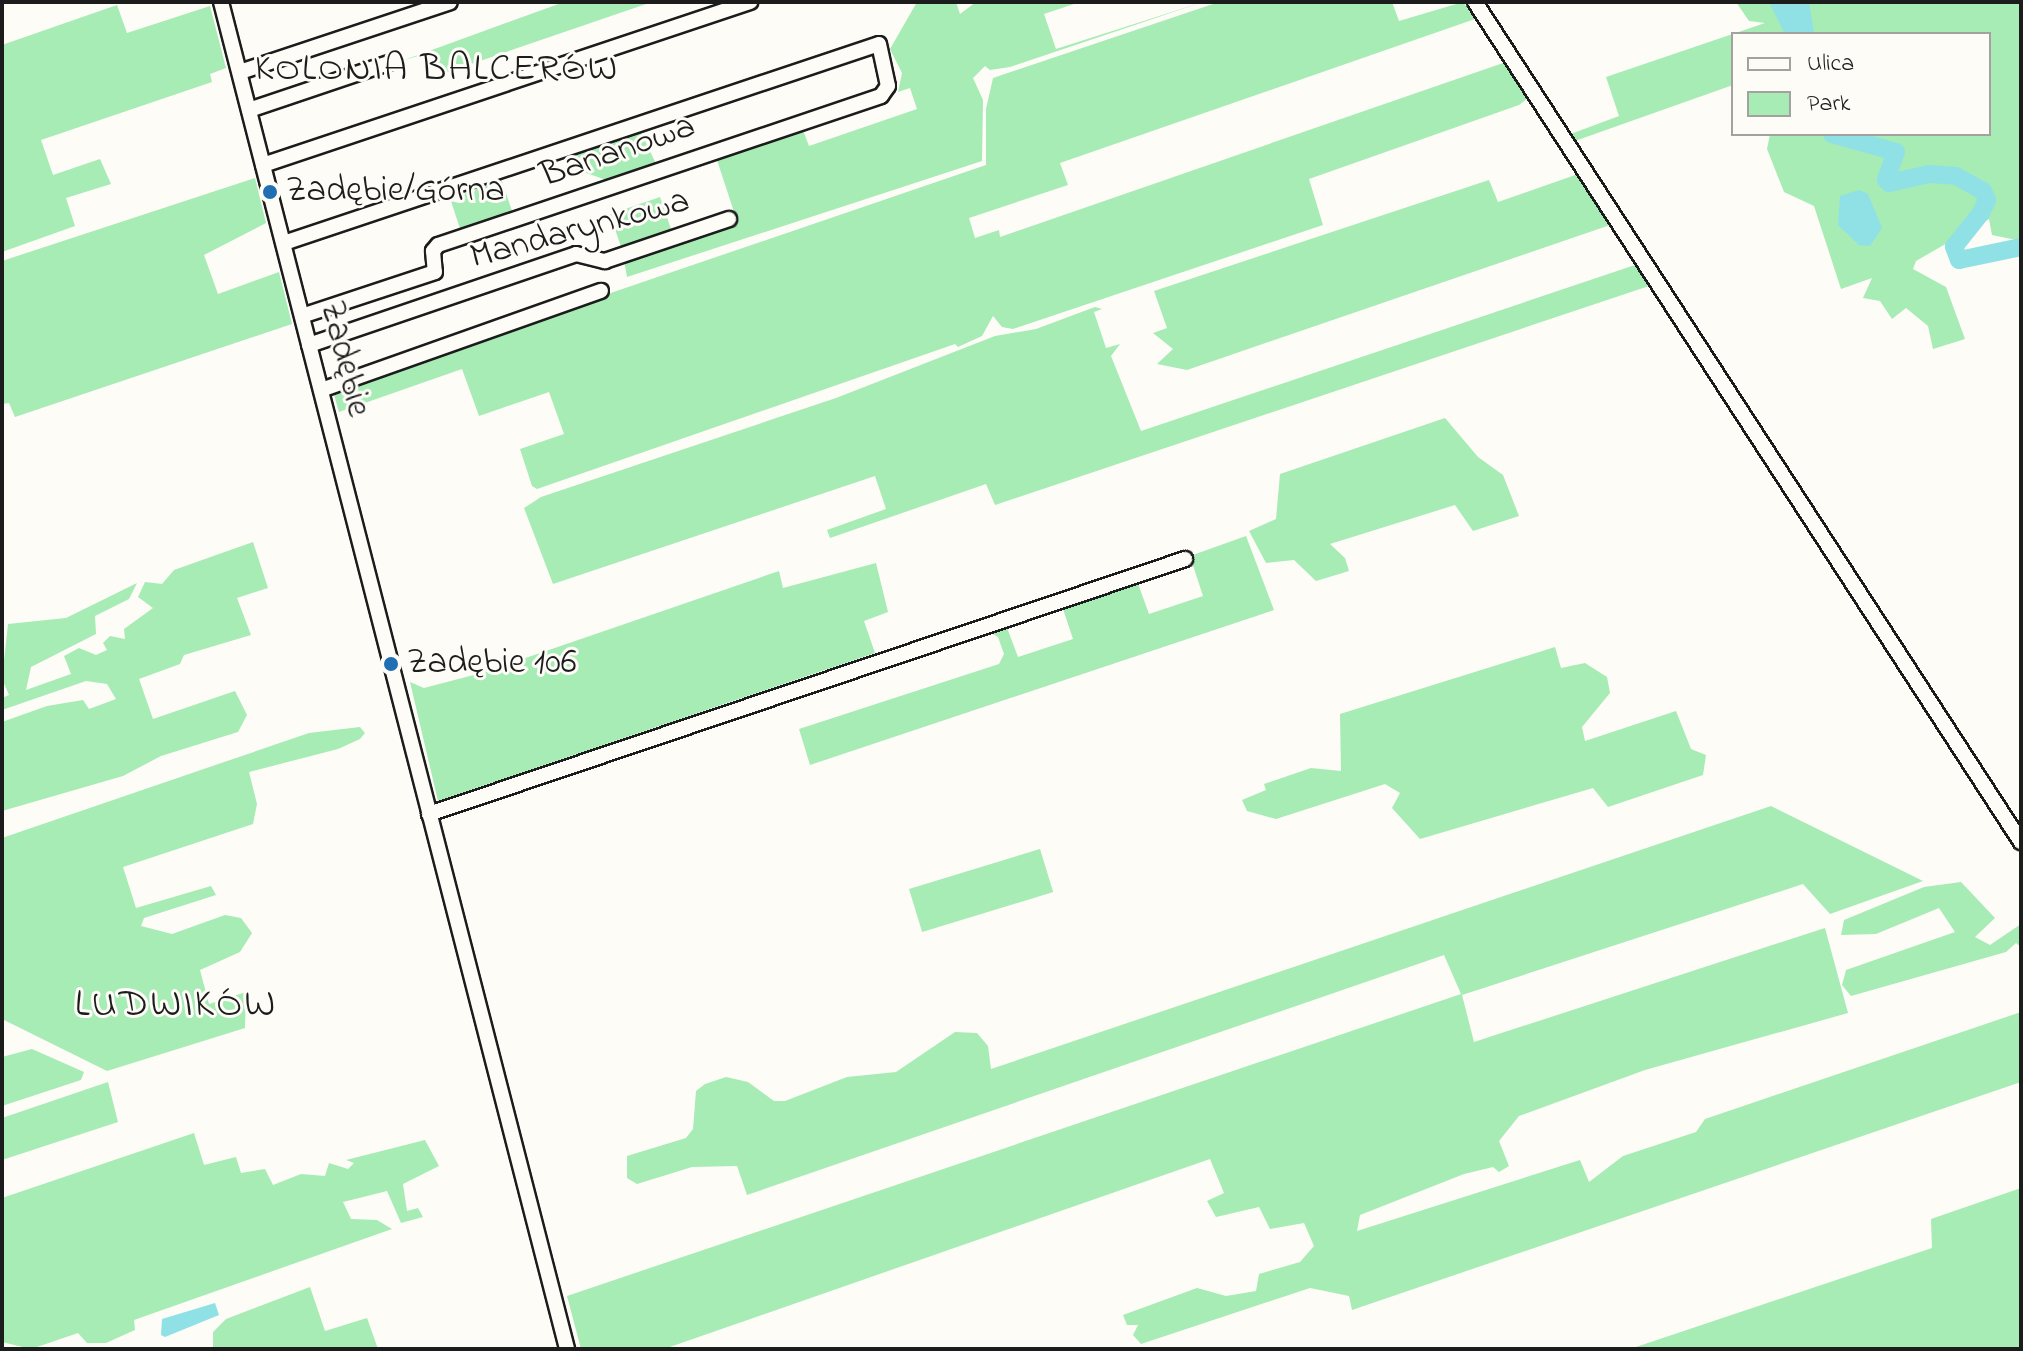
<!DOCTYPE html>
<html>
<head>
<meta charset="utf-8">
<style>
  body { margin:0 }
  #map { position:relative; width:2023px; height:1351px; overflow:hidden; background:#fdfcf7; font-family:"Indie Flower",sans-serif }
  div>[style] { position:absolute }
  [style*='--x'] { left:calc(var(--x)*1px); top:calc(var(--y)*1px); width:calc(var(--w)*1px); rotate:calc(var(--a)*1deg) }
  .green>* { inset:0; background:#a7ebb5; transform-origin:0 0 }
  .water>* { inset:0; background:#8fe1e6 }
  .river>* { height:18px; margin:-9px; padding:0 9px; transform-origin:9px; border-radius:9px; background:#8fe1e6 }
  .roads { filter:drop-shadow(2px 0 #1c1c1c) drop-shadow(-2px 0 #1c1c1c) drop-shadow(0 2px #1c1c1c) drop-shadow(0 -2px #1c1c1c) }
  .minor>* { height:14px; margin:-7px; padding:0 7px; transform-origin:7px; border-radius:7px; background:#fdfcf7 }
  .dots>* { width:22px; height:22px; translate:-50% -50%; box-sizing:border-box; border:4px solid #fdfcf7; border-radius:50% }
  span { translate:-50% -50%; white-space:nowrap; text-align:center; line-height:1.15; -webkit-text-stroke:6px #fdfcf7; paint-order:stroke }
  .street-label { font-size:36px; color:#1c1c1c }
  .poi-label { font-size:36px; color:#1c1c1c }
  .left { translate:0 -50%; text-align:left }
  .neighbourhood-label { font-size:38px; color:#1c1c1c; letter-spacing:2px }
  .quarter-label { font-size:40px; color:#1c1c1c; letter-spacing:2px }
  .frame { position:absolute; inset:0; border:4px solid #1c1c1c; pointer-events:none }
  .legend { position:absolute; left:1731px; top:32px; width:260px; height:104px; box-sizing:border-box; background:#fdfcf7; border:2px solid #a3a29f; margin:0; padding:10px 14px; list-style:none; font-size:24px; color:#1c1c1c }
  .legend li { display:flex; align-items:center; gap:16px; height:40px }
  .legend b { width:40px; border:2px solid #a3a29f }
</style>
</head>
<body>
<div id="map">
  <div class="green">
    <i style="clip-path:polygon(564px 2px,652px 2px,442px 74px,433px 51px,396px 63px)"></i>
    <i style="clip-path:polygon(917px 2px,956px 2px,960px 14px,976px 2px,1080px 2px,1044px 14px,1056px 49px,1203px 2px,1010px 67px,990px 70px,985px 66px,973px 78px,983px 100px,982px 161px,627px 277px,624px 260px,737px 221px,715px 154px,801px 125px,809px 146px,917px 109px,910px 88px,898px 92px,902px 73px,890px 49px)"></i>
    <i style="clip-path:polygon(1219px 2px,1392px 2px,1399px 21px,1463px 2px,1475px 19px,1060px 163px,1068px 185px,969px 218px,975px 238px,999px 230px,1000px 237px,1506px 62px,1529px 97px,1519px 105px,1309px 179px,1323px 225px,1013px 329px,1002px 327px,993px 316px,982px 336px,958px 347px,955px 344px,537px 489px,532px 486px,520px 449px,564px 434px,549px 392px,479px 416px,462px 369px,339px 412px,332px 388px,986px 165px,986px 109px,993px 78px)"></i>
    <i style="clip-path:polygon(1736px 2px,2021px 2px,2021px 241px,1992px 235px,1989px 219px,1916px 261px,1913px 269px,1946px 287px,1965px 339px,1933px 349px,1928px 326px,1906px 308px,1892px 319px,1880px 301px,1863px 298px,1872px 278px,1841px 289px,1814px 206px,1784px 192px,1767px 149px,1770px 134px,1989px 134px,1989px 34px,1733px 34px,1733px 85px,1572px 142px,1568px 135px,1619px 116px,1606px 77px,1765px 23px,1749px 21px)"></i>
    <i style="clip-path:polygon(117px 5px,127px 33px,210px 6px,226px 68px,210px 74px,212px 82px,41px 140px,53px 175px,100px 159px,111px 184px,66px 198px,75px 226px,2px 252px,2px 45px)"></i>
    <i style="clip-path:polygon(638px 126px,658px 168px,609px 181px,572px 168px,570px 154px)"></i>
    <i style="clip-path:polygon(1578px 174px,1613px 224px,1187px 370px,1157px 364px,1173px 349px,1153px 333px,1167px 328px,1154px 291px,1489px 180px,1498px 202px)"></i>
    <i style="clip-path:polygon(255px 178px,266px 223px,204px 255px,218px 294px,279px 272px,292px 324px,15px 417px,9px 403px,2px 404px,2px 261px)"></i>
    <i style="clip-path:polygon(501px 178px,514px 217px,462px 235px,451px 201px,459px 203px,468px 189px,471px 201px,477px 185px,493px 186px)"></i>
    <i style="left:660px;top:197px;width:39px;height:53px;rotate:71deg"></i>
    <i style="clip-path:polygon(1638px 264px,1652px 285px,995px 505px,986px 484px,830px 538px,827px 530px,886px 509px,875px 476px,553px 584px,524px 508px,541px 497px,836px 398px,995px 336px,1036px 329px,1095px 307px,1102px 309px,1094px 312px,1106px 348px,1120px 344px,1111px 356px,1141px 431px)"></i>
    <i style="clip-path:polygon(1445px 418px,1478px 457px,1503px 475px,1519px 516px,1473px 531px,1455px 505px,1330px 544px,1345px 558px,1349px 571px,1316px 581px,1294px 560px,1266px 563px,1249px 531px,1276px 519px,1280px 474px)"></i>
    <i style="clip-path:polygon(1246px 536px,1274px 610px,810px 765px,799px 729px,999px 664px,1004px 654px,998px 637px,988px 631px,1006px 625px,1018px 657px,1073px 639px,1062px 606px,1137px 581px,1149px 614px,1203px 596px,1190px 556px)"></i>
    <i style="clip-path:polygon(253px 542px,268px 588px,237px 598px,251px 635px,184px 655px,180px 664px,139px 679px,153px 719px,235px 691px,247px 715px,238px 732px,161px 756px,123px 776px,2px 811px,2px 722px,47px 706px,83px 700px,89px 709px,116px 699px,107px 684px,86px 681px,2px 710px,2px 698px,9px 695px,2px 679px,8px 624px,66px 618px,137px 583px,129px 599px,95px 616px,96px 634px,31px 667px,26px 690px,71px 674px,64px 656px,79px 648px,96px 655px,107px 650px,103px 643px,110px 636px,125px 639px,124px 629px,153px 608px,138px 597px,145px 582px,162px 584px,174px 570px)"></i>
    <i style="clip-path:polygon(876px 563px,888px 612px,864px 621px,875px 653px,438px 801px,410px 682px,424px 688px,485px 672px,779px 571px,783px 588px)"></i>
    <i style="clip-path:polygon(1555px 647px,1561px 668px,1585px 663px,1607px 677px,1610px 693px,1582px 727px,1585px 741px,1676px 711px,1691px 749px,1706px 755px,1703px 775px,1608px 807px,1593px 788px,1420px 839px,1392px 808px,1400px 793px,1385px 784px,1276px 819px,1247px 811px,1242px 800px,1266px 790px,1264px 784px,1311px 768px,1341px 771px,1340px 714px)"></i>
    <i style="clip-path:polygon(360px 727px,365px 733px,360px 739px,338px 749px,249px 772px,257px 804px,253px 824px,123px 867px,136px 908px,211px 886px,216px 895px,144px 918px,141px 926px,172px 934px,225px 915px,241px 918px,252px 933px,240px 952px,200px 970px,209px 1004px,246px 992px,245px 1028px,107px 1071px,2px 1019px,2px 838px,309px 733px)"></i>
    <i style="clip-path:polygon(1771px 806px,1923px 881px,1830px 914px,1803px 884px,1462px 995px,1474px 1042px,1825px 928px,1848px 1013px,1645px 1070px,1519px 1116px,1499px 1141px,1509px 1166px,1499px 1172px,1493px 1167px,1464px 1174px,1360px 1215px,1357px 1231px,1580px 1160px,1589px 1182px,1623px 1156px,1696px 1132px,1705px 1119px,2021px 1012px,2021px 1082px,1352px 1310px,1349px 1296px,1310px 1288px,1141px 1344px,1133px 1335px,1138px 1325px,1127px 1325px,1123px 1315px,1197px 1288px,1226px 1296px,1256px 1291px,1259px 1274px,1300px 1262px,1314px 1246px,1304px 1223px,1270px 1229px,1259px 1207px,1216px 1217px,1207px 1201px,1224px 1193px,1210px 1159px,664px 1349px,581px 1349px,567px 1296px,1461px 994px,1444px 955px,747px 1195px,737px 1166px,692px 1167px,637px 1184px,627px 1178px,627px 1156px,686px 1138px,693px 1129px,696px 1091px,705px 1084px,726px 1077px,748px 1082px,774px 1101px,785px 1101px,847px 1077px,896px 1072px,955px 1032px,977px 1033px,988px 1046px,991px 1069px)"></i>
    <i style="left:1040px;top:849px;width:45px;height:137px;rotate:73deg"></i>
    <i style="clip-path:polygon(1961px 882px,1995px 918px,1975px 937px,1990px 945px,2021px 924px,2021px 947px,2016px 943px,2006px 952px,1851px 996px,1842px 985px,1846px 970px,1955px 932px,1939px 908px,1876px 934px,1841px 935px,1844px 920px,1924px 887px)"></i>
    <i style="clip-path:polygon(32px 1049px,84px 1072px,81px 1080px,2px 1106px,2px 1057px)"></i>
    <i style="clip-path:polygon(108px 1082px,118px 1122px,2px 1160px,2px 1118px)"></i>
    <i style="clip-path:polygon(194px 1133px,204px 1165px,236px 1157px,241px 1173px,265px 1169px,273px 1185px,301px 1174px,325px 1176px,329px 1163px,348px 1169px,354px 1163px,346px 1160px,425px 1140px,439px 1166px,403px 1184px,407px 1211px,418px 1208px,423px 1217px,401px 1223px,387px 1191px,343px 1202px,351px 1219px,377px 1220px,392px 1229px,134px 1320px,135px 1330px,106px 1343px,87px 1343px,78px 1333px,31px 1349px,2px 1342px,2px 1198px)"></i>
    <i style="clip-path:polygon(2021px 1188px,2021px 1349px,1630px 1349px,1932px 1248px,1931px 1219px)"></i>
    <i style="clip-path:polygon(310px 1287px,325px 1331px,367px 1318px,378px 1349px,213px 1349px,213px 1332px,226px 1319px)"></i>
  </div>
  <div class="water">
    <i style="clip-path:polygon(1769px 2px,1809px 2px,1814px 34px,1785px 34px)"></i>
    <i style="clip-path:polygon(1859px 190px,1868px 194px,1882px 228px,1870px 246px,1859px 245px,1838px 225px,1840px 196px)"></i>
    <i style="clip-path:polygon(215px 1303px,219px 1315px,165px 1337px,161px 1335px,162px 1319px)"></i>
  </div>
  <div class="river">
    <i style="--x:1832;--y:134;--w:66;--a:15.7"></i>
    <i style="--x:1896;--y:152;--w:29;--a:110"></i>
    <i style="--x:1886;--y:179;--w:5;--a:53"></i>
    <i style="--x:1889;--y:183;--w:41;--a:-12.7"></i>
    <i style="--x:1929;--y:174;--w:27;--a:4"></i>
    <i style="--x:1956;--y:176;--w:31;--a:29"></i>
    <i style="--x:1983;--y:191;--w:10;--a:66"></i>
    <i style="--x:1987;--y:200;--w:14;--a:115"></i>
    <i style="--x:1981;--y:213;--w:43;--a:128.5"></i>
    <i style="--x:1954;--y:247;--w:14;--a:69"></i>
    <i style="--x:1959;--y:260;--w:63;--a:-11.8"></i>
  </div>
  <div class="roads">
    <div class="minor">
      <i style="--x:221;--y:2;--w:1391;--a:75.59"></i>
      <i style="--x:1475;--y:2;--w:1002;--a:56.98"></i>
      <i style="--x:240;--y:72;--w:221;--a:-18.4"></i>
      <i style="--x:249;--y:110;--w:154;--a:-18.6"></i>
      <i style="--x:263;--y:165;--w:514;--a:-18.51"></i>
      <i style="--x:284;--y:243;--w:627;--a:-18.49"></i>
      <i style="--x:879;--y:44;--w:43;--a:77.9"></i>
      <i style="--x:888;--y:86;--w:12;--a:125"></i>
      <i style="--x:881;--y:96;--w:467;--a:161.4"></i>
      <i style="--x:438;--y:245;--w:8;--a:130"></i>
      <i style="--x:433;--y:251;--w:21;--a:85"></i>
      <i style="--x:435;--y:272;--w:140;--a:161.7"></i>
      <i style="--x:309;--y:345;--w:282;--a:-18.8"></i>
      <i style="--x:576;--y:254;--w:30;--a:14"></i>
      <i style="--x:605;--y:261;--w:131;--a:-18.7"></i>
      <i style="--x:321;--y:390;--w:297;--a:-19.5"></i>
      <i style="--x:429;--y:814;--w:798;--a:-18.64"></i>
    </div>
  </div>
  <div class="dots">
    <i style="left:270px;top:192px;background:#1f6fb2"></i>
    <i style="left:391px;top:664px;background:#1f6fb2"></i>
  </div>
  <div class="street-label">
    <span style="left:618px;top:152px;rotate:-19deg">Bananowa</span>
    <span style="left:580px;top:230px;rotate:-15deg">Mandarynkowa</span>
    <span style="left:344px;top:359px;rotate:76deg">Zadębie</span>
  </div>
  <div class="poi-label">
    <span class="left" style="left:286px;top:192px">Zadębie/Górna</span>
    <span class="left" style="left:407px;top:664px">Zadębie 106</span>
  </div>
  <div class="neighbourhood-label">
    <span style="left:437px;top:71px">KOLONIA BALCERÓW</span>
  </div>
  <div class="quarter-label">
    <span style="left:176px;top:1006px">LUDWIKÓW</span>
  </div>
  <div class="frame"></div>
  <ul class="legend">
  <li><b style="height:10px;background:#fdfcf7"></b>Ulica</li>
  <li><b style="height:22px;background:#a7ebb5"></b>Park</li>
  </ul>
</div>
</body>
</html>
